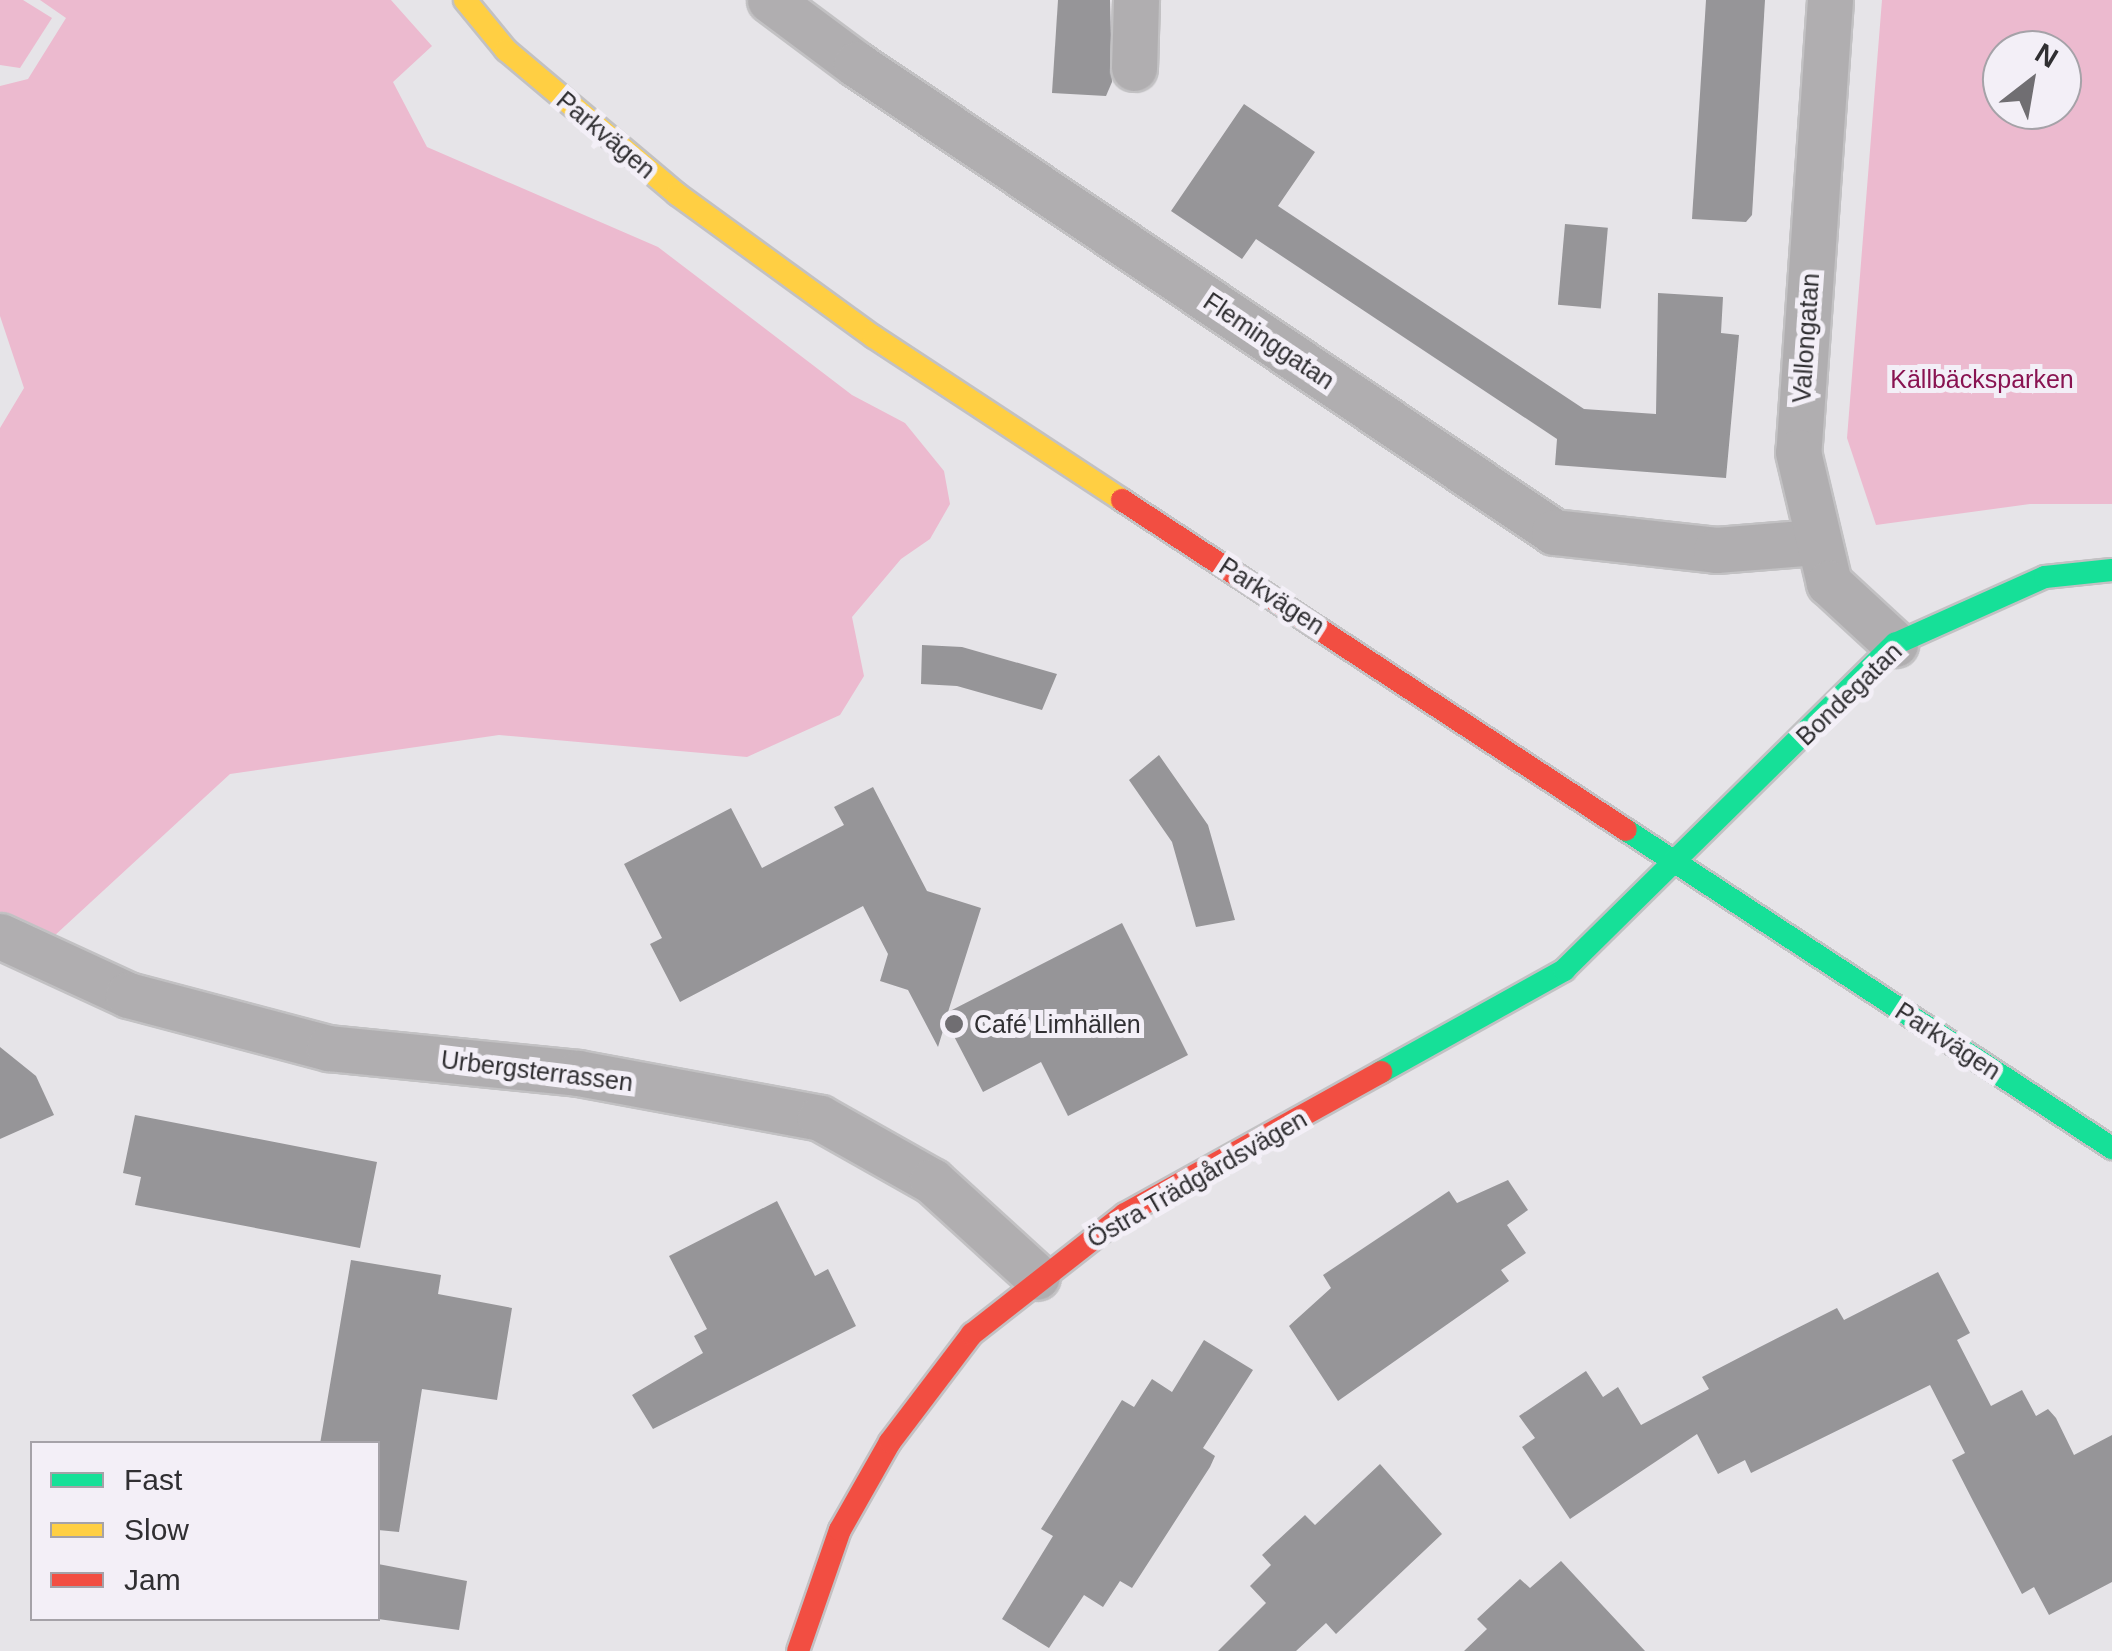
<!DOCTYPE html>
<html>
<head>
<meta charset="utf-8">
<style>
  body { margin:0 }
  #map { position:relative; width:2112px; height:1651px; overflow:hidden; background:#e6e4e8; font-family:Arial,sans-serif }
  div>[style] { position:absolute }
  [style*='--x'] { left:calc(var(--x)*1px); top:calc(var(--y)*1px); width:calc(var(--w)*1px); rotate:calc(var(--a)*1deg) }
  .green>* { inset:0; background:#ecbacf }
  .building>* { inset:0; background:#969598; transform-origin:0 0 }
  .roads { filter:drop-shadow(2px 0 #c2c1c3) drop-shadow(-2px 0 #c2c1c3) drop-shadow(0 2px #c2c1c3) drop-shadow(0 -2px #c2c1c3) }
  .street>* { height:45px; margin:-22.5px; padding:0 22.5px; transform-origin:22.5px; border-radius:22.5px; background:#b0aeb0 }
  .fast>* { height:22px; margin:-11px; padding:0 11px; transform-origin:11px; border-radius:11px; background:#16e098 }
  .slow>* { height:22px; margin:-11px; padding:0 11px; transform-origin:11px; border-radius:11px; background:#ffcf43 }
  .jam>* { height:22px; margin:-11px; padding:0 11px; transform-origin:11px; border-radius:11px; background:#f24e42 }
  .dots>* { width:28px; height:28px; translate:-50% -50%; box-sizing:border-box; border:5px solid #f3eff7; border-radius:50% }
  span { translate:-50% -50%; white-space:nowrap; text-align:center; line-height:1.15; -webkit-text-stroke:10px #f3eff7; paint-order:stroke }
  .street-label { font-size:25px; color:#302f32 }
  .park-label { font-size:25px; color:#891351 }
  .poi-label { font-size:25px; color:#302f32 }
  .left { translate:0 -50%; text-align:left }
  .legend { position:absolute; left:30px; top:1441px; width:350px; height:180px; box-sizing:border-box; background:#f3eff7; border:2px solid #a5a2a8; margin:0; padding:12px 18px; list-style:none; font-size:30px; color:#302f32 }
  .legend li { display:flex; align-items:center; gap:20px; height:50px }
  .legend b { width:50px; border:2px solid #a5a2a8 }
  .north { position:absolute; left:1982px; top:30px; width:100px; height:100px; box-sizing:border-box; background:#f3eff7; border:2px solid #a5a2a8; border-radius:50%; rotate:31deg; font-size:28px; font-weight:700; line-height:40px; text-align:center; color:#302f32 }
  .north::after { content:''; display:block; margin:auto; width:35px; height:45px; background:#706e72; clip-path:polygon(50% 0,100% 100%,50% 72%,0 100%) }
</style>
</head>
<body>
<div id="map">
  <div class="green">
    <i style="clip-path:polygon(0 0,23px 0,52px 18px,20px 68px,0 65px)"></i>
    <i style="clip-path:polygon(40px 0,391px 0,432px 46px,393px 82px,427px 147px,658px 247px,852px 395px,905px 423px,944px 471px,950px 504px,930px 539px,901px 559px,852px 617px,864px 676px,840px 715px,747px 757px,499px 735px,230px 774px,53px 937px,0 916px,0 428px,24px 388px,0 316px,0 86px,28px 79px,66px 18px)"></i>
    <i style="clip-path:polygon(evenodd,1882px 0,2112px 0,2112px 504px,2030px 504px,1876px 525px,1847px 438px,1882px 0,2062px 50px,2062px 110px,2002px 110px,2002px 50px,2062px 50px)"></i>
  </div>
  <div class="building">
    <i style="clip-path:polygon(1058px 0,1110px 0,1112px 82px,1106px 96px,1052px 93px)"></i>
    <i style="clip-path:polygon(1706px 0,1765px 0,1752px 215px,1746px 222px,1692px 219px)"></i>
    <i style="clip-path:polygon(1244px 104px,1315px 152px,1278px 206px,1584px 409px,1656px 414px,1658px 293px,1723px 297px,1721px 333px,1739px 335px,1726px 478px,1555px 465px,1557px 439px,1256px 239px,1242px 259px,1171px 211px)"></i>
    <i style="left:1565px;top:224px;width:43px;height:81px;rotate:5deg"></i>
    <i style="clip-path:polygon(922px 645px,962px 647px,1057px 674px,1042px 710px,957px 686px,921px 684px)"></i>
    <i style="clip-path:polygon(1159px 755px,1208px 825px,1235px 920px,1196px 927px,1172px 842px,1129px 780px)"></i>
    <i style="clip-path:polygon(873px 787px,927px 891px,981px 908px,948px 1012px,1122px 923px,1188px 1055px,1068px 1116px,1041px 1062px,983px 1092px,946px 1021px,938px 1047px,908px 990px,880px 981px,888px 954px,863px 906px,680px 1002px,650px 944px,662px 938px,624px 864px,731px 808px,762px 868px,844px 825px,834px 807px)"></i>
    <i style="clip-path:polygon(0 1047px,36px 1076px,54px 1115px,0 1139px)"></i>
    <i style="clip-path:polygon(135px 1115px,377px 1162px,360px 1248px,135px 1205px,141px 1177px,123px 1173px)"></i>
    <i style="clip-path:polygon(1508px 1180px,1528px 1210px,1507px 1225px,1526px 1253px,1501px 1270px,1509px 1281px,1338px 1401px,1289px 1326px,1331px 1288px,1323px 1275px,1449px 1191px,1457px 1203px)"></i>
    <i style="clip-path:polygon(777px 1201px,815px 1276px,828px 1269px,856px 1326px,653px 1429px,632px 1395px,703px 1353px,694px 1336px,707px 1329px,669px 1256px)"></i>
    <i style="clip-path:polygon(351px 1260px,441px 1275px,438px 1294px,512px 1308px,497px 1400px,422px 1389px,399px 1532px,378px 1530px,378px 1444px,320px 1444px)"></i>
    <i style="clip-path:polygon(1938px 1272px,1970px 1333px,1957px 1340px,1991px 1406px,2022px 1390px,2036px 1416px,2048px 1409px,2056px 1418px,2074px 1455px,2112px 1435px,2112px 1582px,2049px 1615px,2034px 1587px,2022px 1594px,1973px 1501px,1952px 1460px,1965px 1453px,1930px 1385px,1751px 1473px,1745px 1460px,1718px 1474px,1697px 1434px,1570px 1519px,1522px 1447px,1535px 1438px,1519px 1416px,1586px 1371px,1603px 1397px,1618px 1387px,1641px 1425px,1709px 1389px,1702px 1377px,1756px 1349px,1837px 1308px,1844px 1320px)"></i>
    <i style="clip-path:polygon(1204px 1340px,1253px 1370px,1203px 1448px,1215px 1456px,1210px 1467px,1132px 1588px,1120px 1581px,1103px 1607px,1084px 1595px,1049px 1648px,1002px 1619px,1053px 1536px,1041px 1529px,1122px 1400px,1134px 1407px,1152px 1379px,1172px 1392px)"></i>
    <i style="clip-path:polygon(1380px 1464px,1442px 1534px,1336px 1634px,1326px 1623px,1296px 1651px,1218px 1651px,1266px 1603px,1250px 1586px,1271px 1565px,1262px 1555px,1305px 1515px,1315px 1525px)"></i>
    <i style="clip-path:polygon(1561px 1561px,1645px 1651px,1464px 1651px,1487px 1629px,1477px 1619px,1520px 1579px,1530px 1588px)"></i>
    <i style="clip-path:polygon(378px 1564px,467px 1581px,459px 1630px,378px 1619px)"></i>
  </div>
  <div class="roads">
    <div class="street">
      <i style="--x:770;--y:0;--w:107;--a:36.7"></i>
      <i style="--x:856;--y:64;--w:840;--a:33.84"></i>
      <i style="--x:1554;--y:532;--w:163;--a:6.3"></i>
      <i style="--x:1716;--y:550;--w:100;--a:-4.6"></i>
      <i style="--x:1830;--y:0;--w:453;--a:94"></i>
      <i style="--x:1798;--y:452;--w:135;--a:76.7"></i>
      <i style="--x:1829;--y:583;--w:90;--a:42.7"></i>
      <i style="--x:1134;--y:68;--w:68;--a:-88.3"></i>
      <i style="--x:0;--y:936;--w:141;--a:24.7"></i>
      <i style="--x:128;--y:995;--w:208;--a:14.8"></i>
      <i style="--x:329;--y:1048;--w:250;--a:5.7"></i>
      <i style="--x:578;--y:1073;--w:246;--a:10.5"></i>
      <i style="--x:820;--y:1118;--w:129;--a:29.4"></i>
      <i style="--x:932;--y:1181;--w:142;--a:42.4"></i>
    </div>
    <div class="fast">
      <i style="--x:1626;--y:830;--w:581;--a:33.2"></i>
      <i style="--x:1381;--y:1072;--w:210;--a:-29.1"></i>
      <i style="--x:1564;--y:970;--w:465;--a:-44.6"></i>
      <i style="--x:1895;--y:644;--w:164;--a:-24.1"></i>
      <i style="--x:2045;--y:577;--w:67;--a:-6"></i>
    </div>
    <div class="slow">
      <i style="--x:465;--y:0;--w:65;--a:50.6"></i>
      <i style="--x:506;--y:50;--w:224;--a:40.1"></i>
      <i style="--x:677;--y:194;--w:243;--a:36"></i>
      <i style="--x:874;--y:337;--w:297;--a:33.3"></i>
    </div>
    <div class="jam">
      <i style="--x:1122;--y:500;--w:602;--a:33.22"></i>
      <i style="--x:798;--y:1651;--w:128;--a:-70.9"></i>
      <i style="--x:840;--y:1530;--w:101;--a:-60.4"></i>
      <i style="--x:890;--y:1442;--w:136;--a:-52.8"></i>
      <i style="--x:972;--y:1334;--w:194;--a:-38.1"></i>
      <i style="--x:1125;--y:1214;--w:293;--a:-29"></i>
    </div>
  </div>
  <div class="dots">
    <i style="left:954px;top:1024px;background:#706e72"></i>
  </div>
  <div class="street-label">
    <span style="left:606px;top:135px;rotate:40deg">Parkvägen</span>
    <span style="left:1806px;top:338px;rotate:-86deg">Vallongatan</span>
    <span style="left:1269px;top:341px;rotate:34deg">Fleminggatan</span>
    <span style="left:1272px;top:596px;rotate:33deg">Parkvägen</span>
    <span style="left:1849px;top:694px;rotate:-44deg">Bondegatan</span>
    <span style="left:1948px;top:1041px;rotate:33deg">Parkvägen</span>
    <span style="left:537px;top:1071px;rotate:7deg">Urbergsterrassen</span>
    <span style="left:1197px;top:1179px;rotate:-30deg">Östra Trädgårdsvägen</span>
  </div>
  <div class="park-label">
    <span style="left:1982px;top:379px">Källbäcksparken</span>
  </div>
  <div class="poi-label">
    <span class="left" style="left:974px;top:1024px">Café Limhällen</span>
  </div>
  <ul class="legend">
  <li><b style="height:12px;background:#16e098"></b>Fast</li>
  <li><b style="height:12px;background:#ffcf43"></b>Slow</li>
  <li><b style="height:12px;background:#f24e42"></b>Jam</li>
  </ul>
  <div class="north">N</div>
</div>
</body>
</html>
